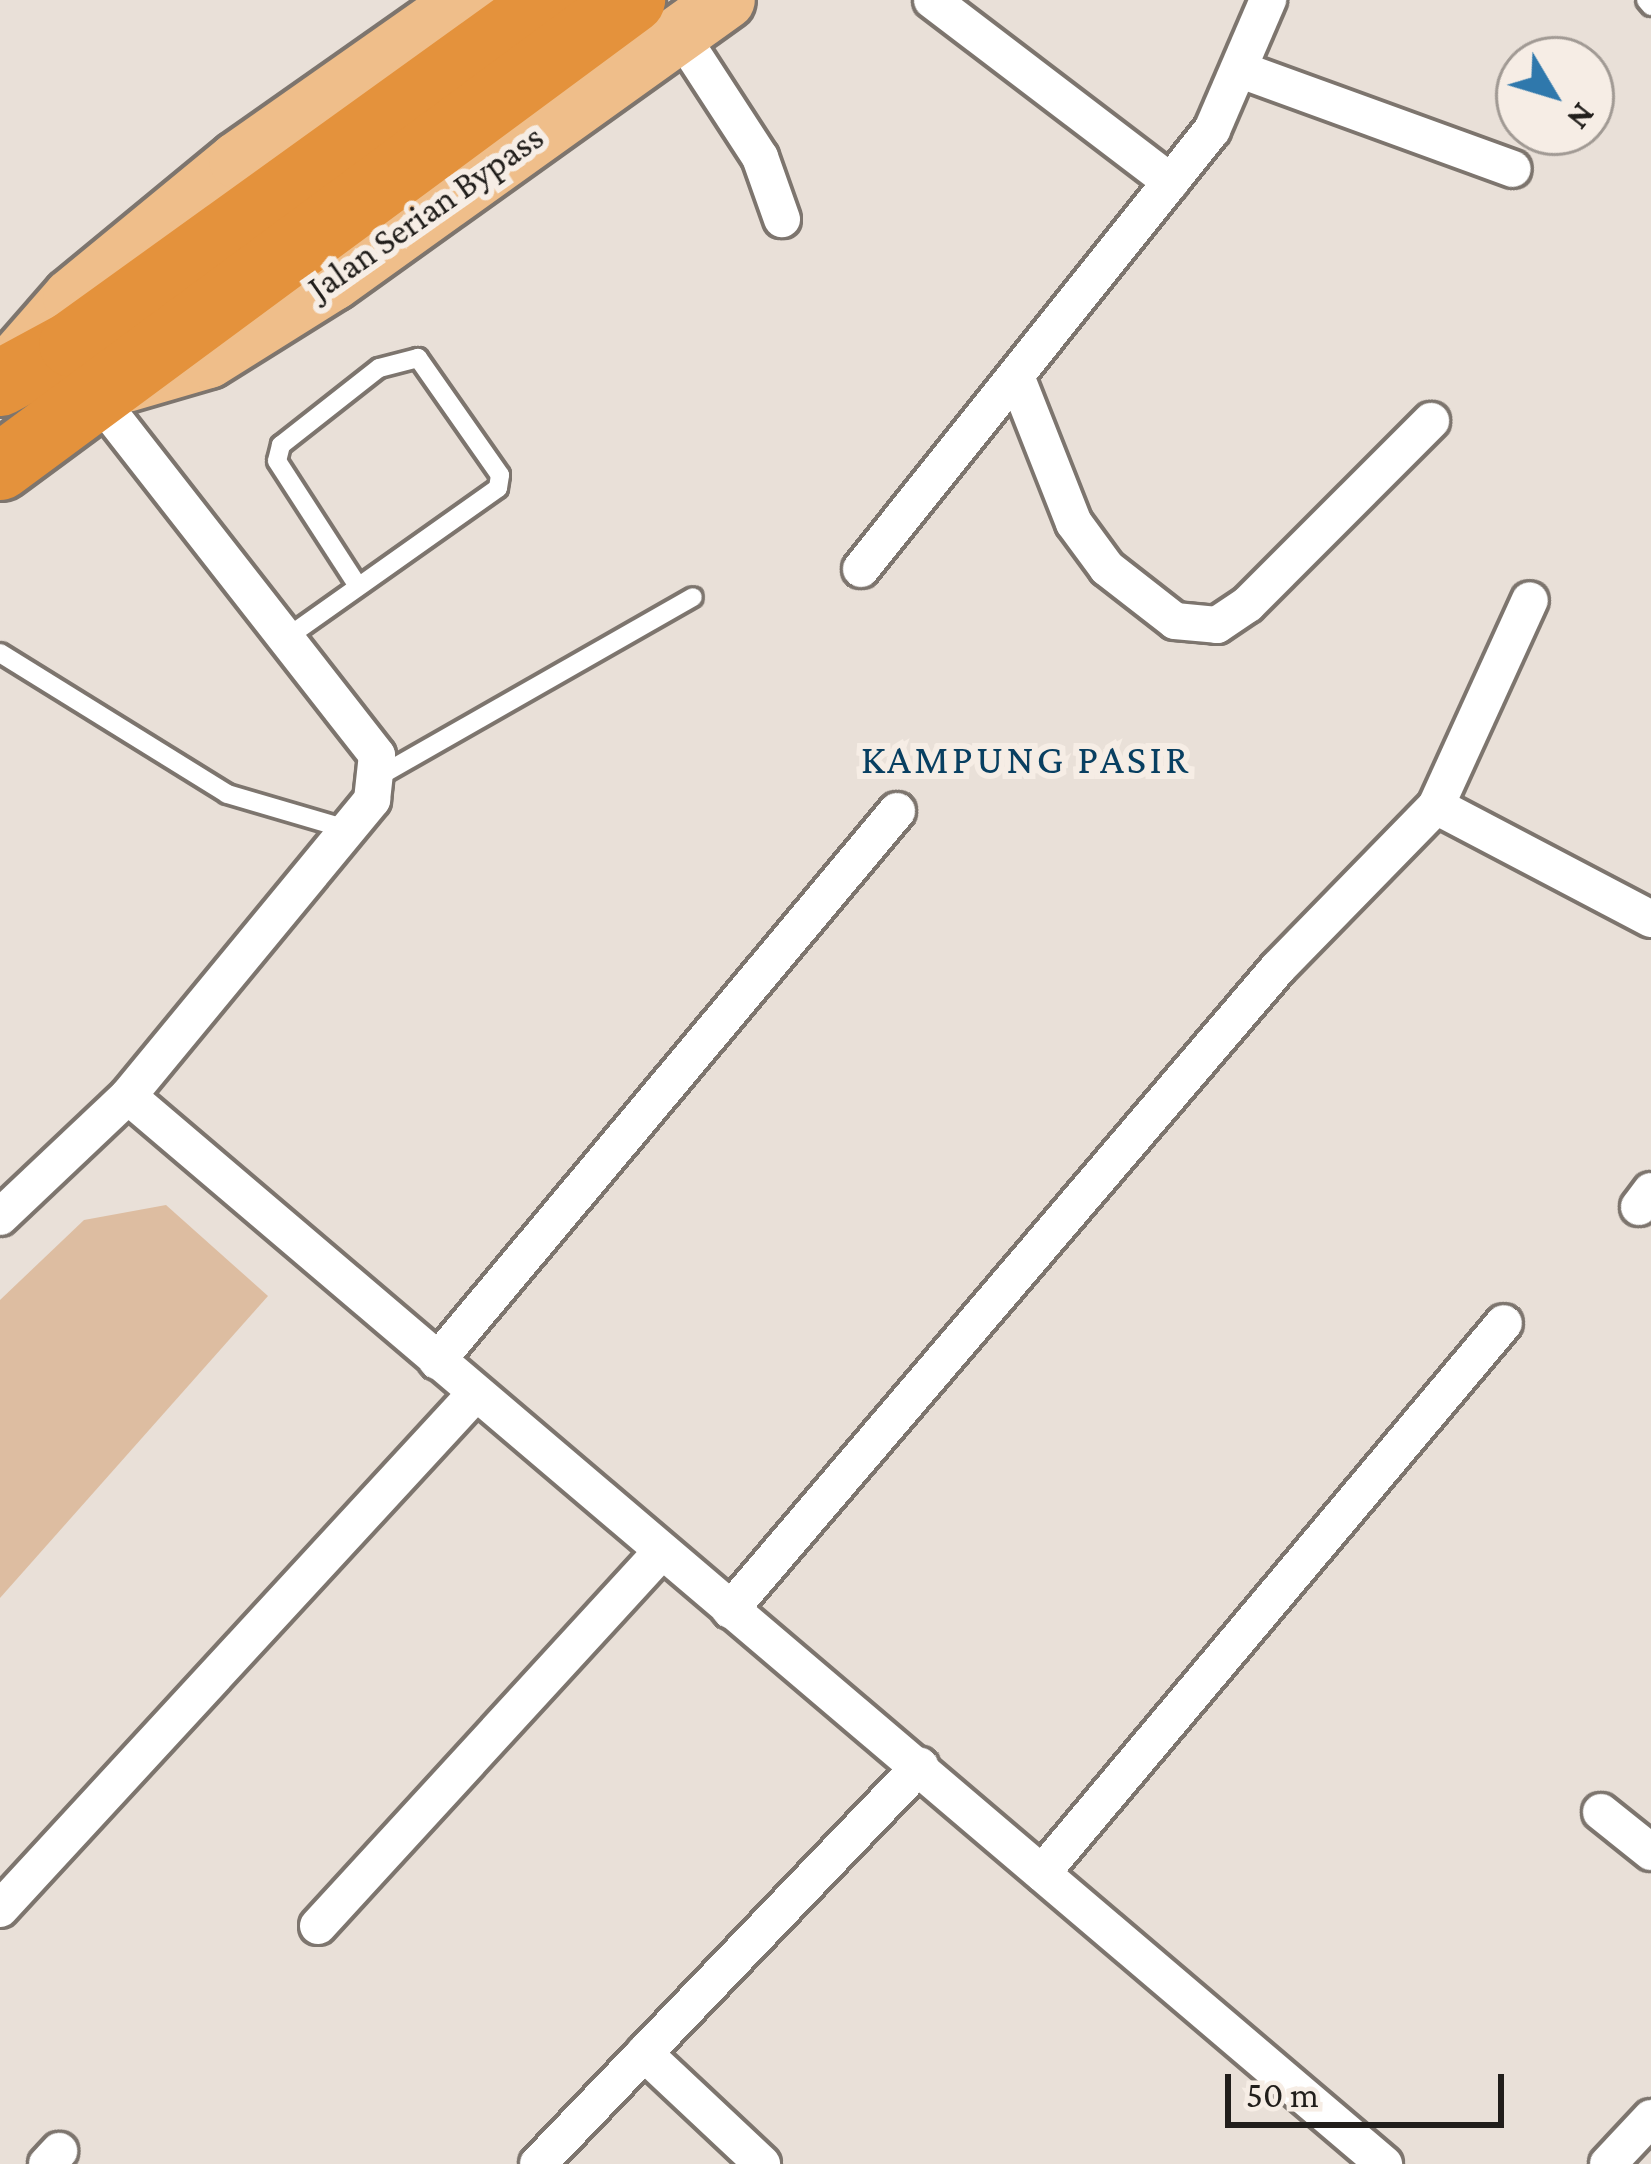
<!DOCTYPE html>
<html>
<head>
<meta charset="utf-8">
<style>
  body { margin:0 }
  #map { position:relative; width:1651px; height:2164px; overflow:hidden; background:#e9e0d8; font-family:"Crimson Pro",serif }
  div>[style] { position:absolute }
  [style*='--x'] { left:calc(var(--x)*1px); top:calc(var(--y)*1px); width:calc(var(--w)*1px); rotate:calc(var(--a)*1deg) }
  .green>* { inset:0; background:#ddbda1 }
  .roads { filter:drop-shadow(3px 0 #7d756e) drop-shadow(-3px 0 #7d756e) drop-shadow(0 3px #7d756e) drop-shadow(0 -3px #7d756e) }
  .lane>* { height:18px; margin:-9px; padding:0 9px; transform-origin:9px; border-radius:9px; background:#fff }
  .street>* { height:36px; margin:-18px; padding:0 18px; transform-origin:18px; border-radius:18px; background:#fff }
  .primary>* { height:57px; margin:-28.5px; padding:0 28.5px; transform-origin:28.5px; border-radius:28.5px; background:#efbe8a }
  .highway>* { height:66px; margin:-33px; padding:0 33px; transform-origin:33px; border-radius:33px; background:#e4923c }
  span { translate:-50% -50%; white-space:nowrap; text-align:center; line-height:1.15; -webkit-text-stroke:12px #f6ede5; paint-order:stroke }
  .street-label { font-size:36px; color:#211e1b }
  .quarter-label { font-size:42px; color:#083f61; letter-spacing:3px }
  .north { position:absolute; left:1495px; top:36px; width:120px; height:120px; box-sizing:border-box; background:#f6ede5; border:3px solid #a19a94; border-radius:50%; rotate:128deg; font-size:33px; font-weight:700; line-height:48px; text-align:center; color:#211e1b }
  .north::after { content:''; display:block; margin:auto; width:42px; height:54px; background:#2f78ac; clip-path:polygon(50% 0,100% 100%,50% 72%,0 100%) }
  .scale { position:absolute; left:1225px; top:2074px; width:279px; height:54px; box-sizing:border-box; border:6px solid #211e1b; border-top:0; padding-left:15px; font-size:36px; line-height:42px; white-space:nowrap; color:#211e1b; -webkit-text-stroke:9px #f6ede5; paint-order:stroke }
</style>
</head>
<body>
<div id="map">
  <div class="green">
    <i style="clip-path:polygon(166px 1205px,268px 1296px,0 1598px,0 1300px,84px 1220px)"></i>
  </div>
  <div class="roads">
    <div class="lane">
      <i style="--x:1646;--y:0;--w:8;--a:50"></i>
      <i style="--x:289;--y:636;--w:256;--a:-35.3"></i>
      <i style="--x:498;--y:488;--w:13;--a:-81"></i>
      <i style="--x:500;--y:475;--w:143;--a:-125"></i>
      <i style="--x:418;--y:358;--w:40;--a:165.6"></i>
      <i style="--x:379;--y:368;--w:125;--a:141.8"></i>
      <i style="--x:281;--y:445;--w:16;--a:104"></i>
      <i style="--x:277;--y:461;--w:149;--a:57.1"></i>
      <i style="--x:0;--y:653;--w:267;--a:31.8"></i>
      <i style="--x:227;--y:794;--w:125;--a:16.3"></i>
      <i style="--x:374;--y:779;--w:367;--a:-29.7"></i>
    </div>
    <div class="street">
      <i style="--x:932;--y:0;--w:300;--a:37.3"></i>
      <i style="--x:680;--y:34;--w:147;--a:57"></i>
      <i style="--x:760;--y:157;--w:66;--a:70.5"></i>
      <i style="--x:1241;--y:70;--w:289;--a:20"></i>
      <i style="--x:1016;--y:376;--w:158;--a:68.5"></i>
      <i style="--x:1074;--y:523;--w:56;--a:53.7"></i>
      <i style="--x:1107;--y:568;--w:86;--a:37.9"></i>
      <i style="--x:1175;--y:621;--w:42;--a:5.4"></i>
      <i style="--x:1217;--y:625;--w:37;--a:-34"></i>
      <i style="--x:1248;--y:604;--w:259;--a:-45"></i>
      <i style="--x:861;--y:569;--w:562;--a:-51.36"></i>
      <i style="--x:1212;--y:130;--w:142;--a:-66.7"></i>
      <i style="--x:1436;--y:806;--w:226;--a:-65.5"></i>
      <i style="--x:128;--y:1096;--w:1649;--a:40.38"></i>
      <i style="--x:1639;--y:1207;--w:20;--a:-53"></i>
      <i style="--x:0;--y:1217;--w:176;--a:-43.4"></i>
      <i style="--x:128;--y:1096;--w:384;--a:-50.5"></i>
      <i style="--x:372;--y:800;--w:45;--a:-83.7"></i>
      <i style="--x:377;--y:755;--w:455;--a:-128"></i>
      <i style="--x:437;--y:1361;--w:717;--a:-50.09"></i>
      <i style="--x:730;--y:1610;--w:843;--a:-49.52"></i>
      <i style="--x:1277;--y:969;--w:228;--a:-45.7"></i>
      <i style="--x:1436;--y:806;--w:243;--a:27.7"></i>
      <i style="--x:1601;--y:1812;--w:64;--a:38.7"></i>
      <i style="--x:1042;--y:1873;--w:718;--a:-49.97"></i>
      <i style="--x:0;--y:1909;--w:699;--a:-47.32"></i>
      <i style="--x:318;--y:1926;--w:509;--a:-47.47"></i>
      <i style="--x:644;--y:2053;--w:162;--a:43.2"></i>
      <i style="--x:47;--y:2164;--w:18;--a:-47"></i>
      <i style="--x:538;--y:2164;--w:552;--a:-46.18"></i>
      <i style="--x:1608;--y:2164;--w:63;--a:-46.9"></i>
    </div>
    <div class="primary">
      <i style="--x:3;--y:375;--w:103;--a:-48.9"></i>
      <i style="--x:71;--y:297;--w:215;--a:-39.5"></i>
      <i style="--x:237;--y:160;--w:279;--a:-35.1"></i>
      <i style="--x:126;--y:383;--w:85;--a:-16.3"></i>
      <i style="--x:208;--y:359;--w:147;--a:-32"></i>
      <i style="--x:333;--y:281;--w:483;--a:-35.6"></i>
    </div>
    <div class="highway">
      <i style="--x:0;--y:383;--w:82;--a:-28.4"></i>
      <i style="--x:72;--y:344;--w:589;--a:-35.74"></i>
      <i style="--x:0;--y:467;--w:786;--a:-36.46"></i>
    </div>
  </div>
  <div class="street-label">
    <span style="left:426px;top:213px;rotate:-35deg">Jalan Serian Bypass</span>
  </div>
  <div class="quarter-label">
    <span style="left:1026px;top:759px">KAMPUNG PASIR</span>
  </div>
  <div class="north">N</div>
  <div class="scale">50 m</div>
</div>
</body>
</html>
